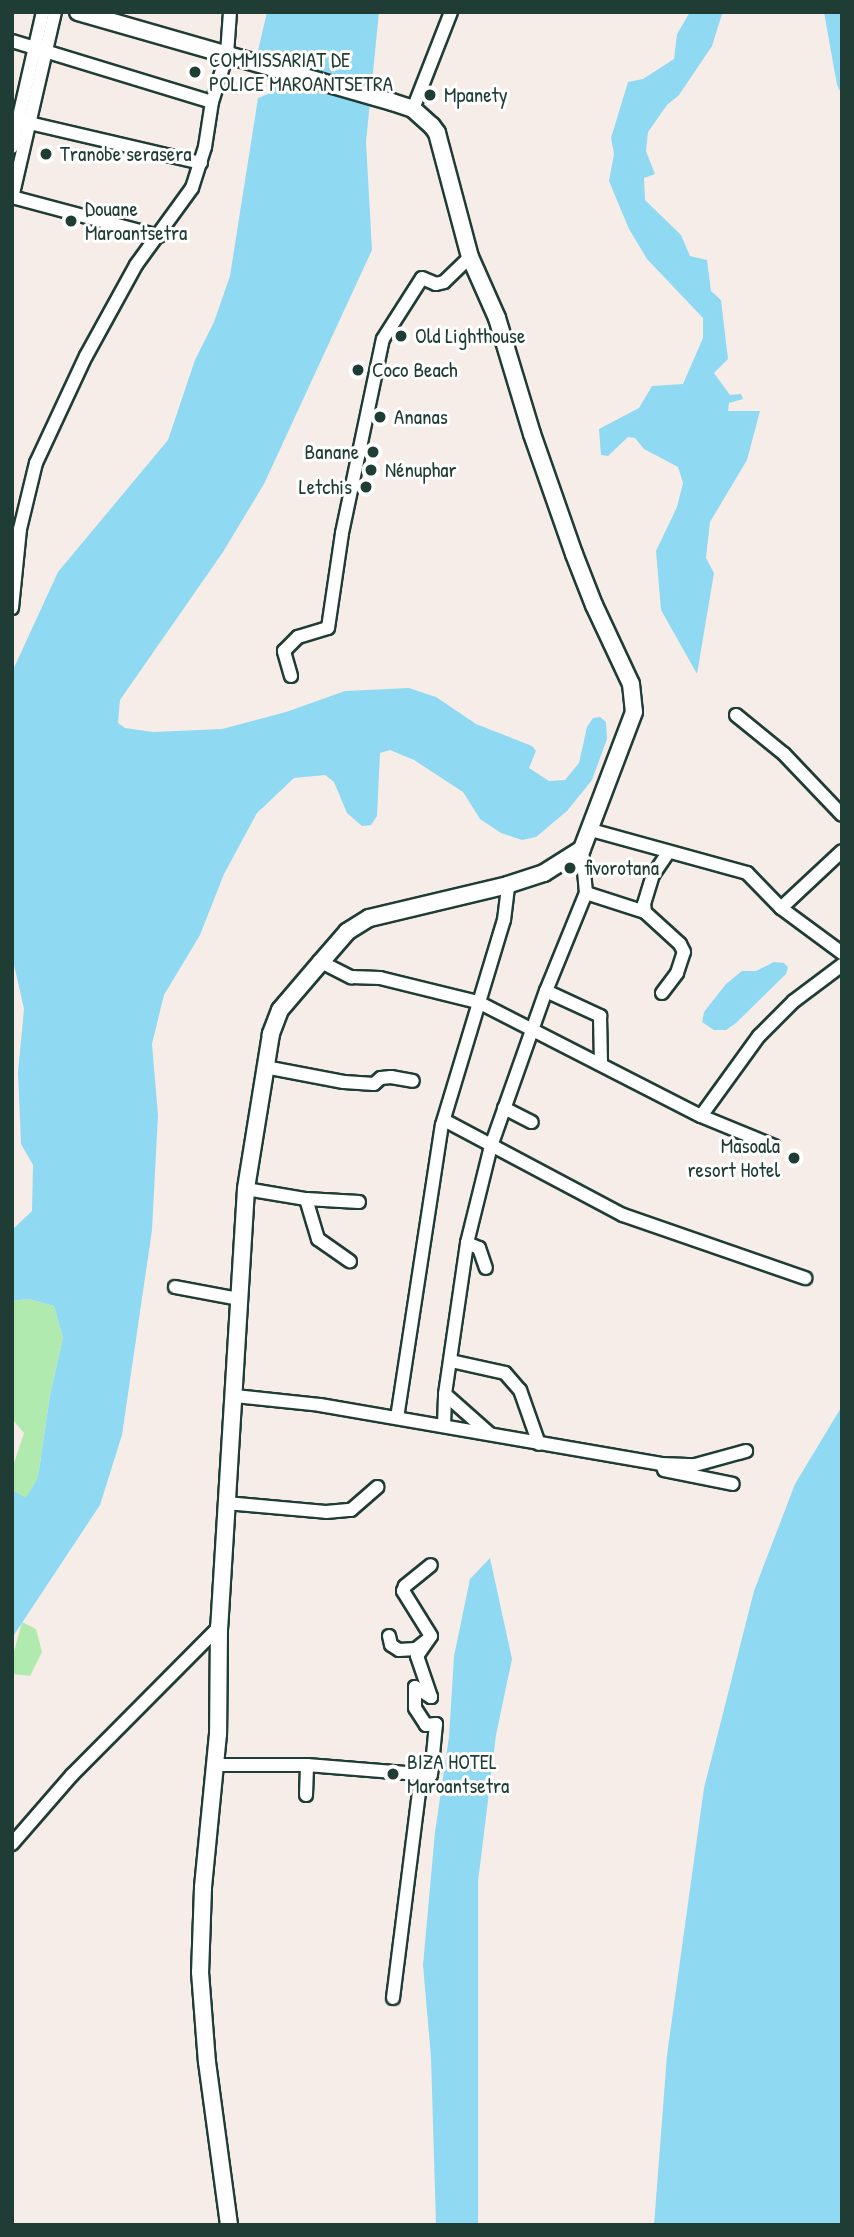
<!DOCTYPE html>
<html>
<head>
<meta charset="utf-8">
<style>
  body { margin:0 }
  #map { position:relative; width:854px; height:2237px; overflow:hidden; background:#f7ede8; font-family:"Patrick Hand",sans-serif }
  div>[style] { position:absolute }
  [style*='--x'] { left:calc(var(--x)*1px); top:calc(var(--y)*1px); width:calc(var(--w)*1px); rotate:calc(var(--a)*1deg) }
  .green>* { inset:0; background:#b1eaae }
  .water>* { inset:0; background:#90d9f2 }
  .roads { filter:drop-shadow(2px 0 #1f3d34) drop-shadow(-2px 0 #1f3d34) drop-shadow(0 2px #1f3d34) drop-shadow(0 -2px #1f3d34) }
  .minor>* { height:12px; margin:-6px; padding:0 6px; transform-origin:6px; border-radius:6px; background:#fff }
  .major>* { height:16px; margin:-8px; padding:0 8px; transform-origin:8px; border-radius:8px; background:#fff }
  .dots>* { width:19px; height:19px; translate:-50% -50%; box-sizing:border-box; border:4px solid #fff; border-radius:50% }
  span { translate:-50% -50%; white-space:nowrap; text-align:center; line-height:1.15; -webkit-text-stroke:6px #fff; paint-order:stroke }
  .poi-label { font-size:21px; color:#1f3d34 }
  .left { translate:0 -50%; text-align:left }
  .right { translate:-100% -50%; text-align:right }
  .frame { position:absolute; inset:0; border:14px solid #1f3d34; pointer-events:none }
</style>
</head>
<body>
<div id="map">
  <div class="green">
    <i style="clip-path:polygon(29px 1299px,54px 1306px,63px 1338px,50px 1395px,38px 1477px,26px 1499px,12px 1490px,12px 1469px,24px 1433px,12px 1419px,12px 1301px)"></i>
    <i style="clip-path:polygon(22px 1622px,36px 1629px,42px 1652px,30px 1676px,12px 1674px,12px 1659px)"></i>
  </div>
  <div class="water">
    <i style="clip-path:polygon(267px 12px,379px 12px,366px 142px,372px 250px,264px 484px,223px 552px,120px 700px,118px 723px,125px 728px,153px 732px,222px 729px,286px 712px,345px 691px,409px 688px,436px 697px,476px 724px,532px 746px,536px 751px,529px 768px,549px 781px,565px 780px,579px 763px,587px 727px,593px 718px,600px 717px,606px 722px,607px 739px,592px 780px,567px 811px,536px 837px,522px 840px,501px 833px,480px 819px,463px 792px,414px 760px,390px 750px,380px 753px,377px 816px,371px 825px,362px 826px,347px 813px,334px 782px,325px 775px,294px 778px,257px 813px,224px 874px,200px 935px,164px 995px,152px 1044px,158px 1115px,152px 1230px,122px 1435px,100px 1505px,12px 1638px,12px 1490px,26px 1498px,38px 1477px,50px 1395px,63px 1338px,54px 1306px,29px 1299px,12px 1301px,12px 1230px,32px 1211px,33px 1165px,21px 1144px,18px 1072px,24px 1009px,12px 956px,12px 672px,58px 572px,168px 440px,195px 360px,214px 322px,230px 276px,258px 98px,268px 94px,271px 82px,253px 72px)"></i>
    <i style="clip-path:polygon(690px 12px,727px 12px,722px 14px,712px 46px,679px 95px,667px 105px,648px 132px,646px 151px,655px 174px,644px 178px,645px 200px,681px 235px,690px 256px,707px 260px,711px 291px,721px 300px,728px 359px,714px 373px,730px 395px,741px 394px,743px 399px,729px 403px,728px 411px,760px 411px,747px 460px,710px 522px,706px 558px,714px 573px,697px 674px,661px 610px,656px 551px,677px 507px,683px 483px,678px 467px,644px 449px,635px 438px,628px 437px,608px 456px,601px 455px,599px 429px,639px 408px,652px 386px,683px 384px,703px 338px,703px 318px,647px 259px,629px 229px,609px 181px,614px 154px,611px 138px,628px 82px,643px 79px,674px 59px,677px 34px)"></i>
    <i style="clip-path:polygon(824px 12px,842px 12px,842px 95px,837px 85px)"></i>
    <i style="clip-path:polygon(774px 962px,784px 963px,788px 967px,786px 974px,736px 1023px,726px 1030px,714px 1030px,702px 1022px,704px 1012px,726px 984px,742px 971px,756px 971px)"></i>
    <i style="clip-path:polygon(842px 1406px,842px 2225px,654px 2225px,667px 2055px,704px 1788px,754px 1591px,795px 1484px)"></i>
    <i style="clip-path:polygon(490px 1558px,512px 1659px,496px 1735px,478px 1882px,478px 2225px,436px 2225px,431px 2057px,423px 1965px,435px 1832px,449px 1737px,454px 1656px,470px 1579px)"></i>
  </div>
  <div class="roads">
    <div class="minor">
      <i style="--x:12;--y:41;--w:209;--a:17"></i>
      <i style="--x:413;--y:109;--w:104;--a:-68.6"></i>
      <i style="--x:12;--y:119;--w:194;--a:13.1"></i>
      <i style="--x:12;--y:147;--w:139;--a:-77.1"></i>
      <i style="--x:12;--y:197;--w:152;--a:14.9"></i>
      <i style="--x:12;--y:198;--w:191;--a:-77"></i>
      <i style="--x:12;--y:608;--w:79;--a:-84.2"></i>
      <i style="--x:20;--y:529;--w:68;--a:-76.4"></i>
      <i style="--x:36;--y:463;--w:118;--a:-65"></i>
      <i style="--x:86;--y:356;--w:104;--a:-61.2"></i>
      <i style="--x:136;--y:265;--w:95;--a:-54"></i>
      <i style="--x:192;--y:188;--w:43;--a:-72.4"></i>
      <i style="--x:205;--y:147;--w:46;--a:-81.2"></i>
      <i style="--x:212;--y:102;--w:50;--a:-72.6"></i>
      <i style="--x:227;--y:54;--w:42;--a:-85.9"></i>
      <i style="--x:291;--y:676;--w:26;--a:-106"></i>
      <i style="--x:284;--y:651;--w:20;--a:-45"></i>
      <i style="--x:298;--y:637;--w:31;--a:-17"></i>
      <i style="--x:328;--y:628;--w:96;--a:-81.6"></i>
      <i style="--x:342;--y:533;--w:198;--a:-78.1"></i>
      <i style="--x:383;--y:339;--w:72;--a:-57.4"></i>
      <i style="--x:422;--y:278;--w:15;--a:23"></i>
      <i style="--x:436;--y:284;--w:8;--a:-14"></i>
      <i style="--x:444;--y:282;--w:36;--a:-44"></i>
      <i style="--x:736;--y:715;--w:62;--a:39.1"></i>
      <i style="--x:784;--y:754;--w:84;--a:46.4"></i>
      <i style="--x:591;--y:830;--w:162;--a:15.4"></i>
      <i style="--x:747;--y:873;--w:49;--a:45.8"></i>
      <i style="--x:781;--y:908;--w:76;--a:36.4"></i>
      <i style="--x:586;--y:893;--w:62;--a:17.9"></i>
      <i style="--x:781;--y:908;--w:83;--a:-43.1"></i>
      <i style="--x:321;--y:962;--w:34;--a:27"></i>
      <i style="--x:351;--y:977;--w:29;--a:2"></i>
      <i style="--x:380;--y:978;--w:101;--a:13.8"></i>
      <i style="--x:478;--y:1002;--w:250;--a:27.1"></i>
      <i style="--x:701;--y:1116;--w:79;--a:22.3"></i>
      <i style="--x:546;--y:991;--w:60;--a:24.8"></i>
      <i style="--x:600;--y:1016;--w:47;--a:88.8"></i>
      <i style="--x:662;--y:993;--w:25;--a:-53"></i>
      <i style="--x:677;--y:973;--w:22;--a:-72"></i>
      <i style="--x:684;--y:952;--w:9;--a:-117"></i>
      <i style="--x:680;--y:944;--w:47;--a:-137.6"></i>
      <i style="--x:645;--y:912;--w:8;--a:-97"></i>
      <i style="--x:644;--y:904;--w:30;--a:-73"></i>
      <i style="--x:653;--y:875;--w:27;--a:-56"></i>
      <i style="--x:265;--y:1067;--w:80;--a:10.8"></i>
      <i style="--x:344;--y:1082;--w:30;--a:4"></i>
      <i style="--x:374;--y:1084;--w:9;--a:-41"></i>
      <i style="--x:381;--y:1078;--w:10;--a:-6"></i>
      <i style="--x:391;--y:1077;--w:22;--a:10"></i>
      <i style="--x:504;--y:1108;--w:31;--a:27"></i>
      <i style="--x:701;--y:1116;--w:99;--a:-54.1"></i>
      <i style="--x:759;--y:1036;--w:49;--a:-45"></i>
      <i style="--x:794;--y:1001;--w:60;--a:-36.9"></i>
      <i style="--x:444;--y:1120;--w:203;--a:28"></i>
      <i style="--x:623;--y:1215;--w:193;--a:19.1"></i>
      <i style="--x:246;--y:1189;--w:61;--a:9.5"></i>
      <i style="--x:306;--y:1199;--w:53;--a:3.2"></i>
      <i style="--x:306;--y:1199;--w:42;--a:73.3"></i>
      <i style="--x:318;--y:1239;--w:39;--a:35"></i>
      <i style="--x:467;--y:1243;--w:13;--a:23"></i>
      <i style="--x:479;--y:1248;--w:21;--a:71"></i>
      <i style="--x:175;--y:1287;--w:65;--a:10.6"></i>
      <i style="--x:451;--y:1361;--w:55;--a:12.5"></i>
      <i style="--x:505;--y:1373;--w:23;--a:49"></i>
      <i style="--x:520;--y:1390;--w:57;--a:70.6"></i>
      <i style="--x:235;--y:1396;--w:85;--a:6"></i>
      <i style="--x:320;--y:1405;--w:345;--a:9.8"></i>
      <i style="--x:660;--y:1464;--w:35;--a:2"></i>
      <i style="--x:695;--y:1465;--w:53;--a:-15.4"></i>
      <i style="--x:397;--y:1418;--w:296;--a:-81.3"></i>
      <i style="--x:442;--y:1125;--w:214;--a:-73.2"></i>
      <i style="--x:504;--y:920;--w:35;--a:-83"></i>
      <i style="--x:444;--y:1425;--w:31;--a:-88"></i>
      <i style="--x:490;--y:1434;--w:60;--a:-138.4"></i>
      <i style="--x:445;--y:1394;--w:153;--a:-81.7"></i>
      <i style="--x:467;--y:1243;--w:100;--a:-76.1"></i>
      <i style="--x:491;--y:1146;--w:164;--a:-70.5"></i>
      <i style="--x:546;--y:991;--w:106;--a:-67.8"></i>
      <i style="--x:586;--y:893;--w:44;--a:-95.2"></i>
      <i style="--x:664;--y:1470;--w:70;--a:11.5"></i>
      <i style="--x:226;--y:1503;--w:100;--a:5.1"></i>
      <i style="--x:326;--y:1512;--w:25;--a:-5"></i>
      <i style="--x:351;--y:1510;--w:35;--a:-41"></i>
      <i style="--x:389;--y:1636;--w:9;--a:77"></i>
      <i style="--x:391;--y:1645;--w:9;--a:32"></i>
      <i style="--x:399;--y:1650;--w:17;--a:-3"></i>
      <i style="--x:416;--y:1649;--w:13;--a:-39"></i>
      <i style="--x:216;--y:1765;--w:91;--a:0"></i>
      <i style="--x:307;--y:1765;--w:124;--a:4.6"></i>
      <i style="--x:431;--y:1775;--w:51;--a:-84.4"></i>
      <i style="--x:436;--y:1724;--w:10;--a:174"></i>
      <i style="--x:426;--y:1725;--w:20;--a:-123"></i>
      <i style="--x:415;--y:1708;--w:21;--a:-90"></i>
      <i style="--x:415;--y:1687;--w:19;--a:32"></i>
      <i style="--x:431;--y:1697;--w:43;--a:-108.9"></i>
      <i style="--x:417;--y:1656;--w:24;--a:-55"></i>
      <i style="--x:431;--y:1636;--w:53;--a:-121.9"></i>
      <i style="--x:403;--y:1591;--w:5;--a:-68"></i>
      <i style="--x:405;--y:1586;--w:33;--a:-39"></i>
      <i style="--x:306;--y:1795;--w:30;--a:-88"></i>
      <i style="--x:12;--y:1844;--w:91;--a:-49"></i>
      <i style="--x:72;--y:1775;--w:209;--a:-45.2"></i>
      <i style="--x:393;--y:1998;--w:224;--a:-82.8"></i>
    </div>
    <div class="major">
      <i style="--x:78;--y:12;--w:327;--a:16"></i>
      <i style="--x:392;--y:102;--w:22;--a:18"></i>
      <i style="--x:413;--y:109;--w:25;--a:42"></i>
      <i style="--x:432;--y:126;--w:9;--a:54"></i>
      <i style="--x:437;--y:133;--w:128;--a:75.1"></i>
      <i style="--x:470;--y:257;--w:67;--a:66.1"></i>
      <i style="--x:497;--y:318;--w:121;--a:73.2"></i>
      <i style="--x:532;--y:434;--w:127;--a:70.7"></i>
      <i style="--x:574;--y:554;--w:55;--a:68.6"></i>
      <i style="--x:594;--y:605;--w:87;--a:64.9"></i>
      <i style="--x:631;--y:684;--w:28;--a:84"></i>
      <i style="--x:634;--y:712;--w:147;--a:110.8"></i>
      <i style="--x:582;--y:849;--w:45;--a:147.7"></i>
      <i style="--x:544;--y:873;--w:38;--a:162"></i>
      <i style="--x:508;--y:885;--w:143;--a:166.6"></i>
      <i style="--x:369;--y:918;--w:26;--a:148"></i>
      <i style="--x:347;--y:932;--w:40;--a:131"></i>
      <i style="--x:321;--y:962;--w:63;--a:130.5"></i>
      <i style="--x:280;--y:1010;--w:26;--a:111"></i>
      <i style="--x:271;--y:1034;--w:157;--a:99.2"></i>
      <i style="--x:246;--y:1189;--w:439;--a:93.5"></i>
      <i style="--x:219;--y:1627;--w:107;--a:90.5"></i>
      <i style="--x:218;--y:1734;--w:155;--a:95.6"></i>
      <i style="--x:203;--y:1888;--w:84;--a:92"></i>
      <i style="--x:200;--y:1972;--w:90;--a:85.6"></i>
      <i style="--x:207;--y:2062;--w:164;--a:82.3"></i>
    </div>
  </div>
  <div class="dots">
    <i style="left:195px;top:72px;background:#1f3d34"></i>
    <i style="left:430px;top:95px;background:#1f3d34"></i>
    <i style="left:46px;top:154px;background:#1f3d34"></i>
    <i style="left:71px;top:221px;background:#1f3d34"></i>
    <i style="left:401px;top:336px;background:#1f3d34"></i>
    <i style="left:358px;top:370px;background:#1f3d34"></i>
    <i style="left:380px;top:417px;background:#1f3d34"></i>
    <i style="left:373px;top:452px;background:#1f3d34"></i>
    <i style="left:371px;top:470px;background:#1f3d34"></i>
    <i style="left:366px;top:487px;background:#1f3d34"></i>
    <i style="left:570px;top:868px;background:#1f3d34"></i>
    <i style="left:794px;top:1158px;background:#1f3d34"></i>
    <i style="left:393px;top:1774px;background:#1f3d34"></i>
  </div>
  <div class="poi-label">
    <span class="left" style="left:209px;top:72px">COMMISSARIAT DE<br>POLICE MAROANTSETRA</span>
    <span class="left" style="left:444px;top:95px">Mpanety</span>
    <span class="left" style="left:60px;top:154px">Tranobe serasera</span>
    <span class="left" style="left:85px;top:221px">Douane<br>Maroantsetra</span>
    <span class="left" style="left:415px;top:336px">Old Lighthouse</span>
    <span class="left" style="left:372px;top:370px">Coco Beach</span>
    <span class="left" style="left:394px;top:417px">Ananas</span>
    <span class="right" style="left:359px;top:452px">Banane</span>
    <span class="left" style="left:385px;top:470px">Nénuphar</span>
    <span class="right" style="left:352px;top:487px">Letchis</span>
    <span class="left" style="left:584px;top:868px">fivorotana</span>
    <span class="right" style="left:780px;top:1158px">Masoala<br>resort Hotel</span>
    <span class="left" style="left:407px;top:1774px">BIZA HOTEL<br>Maroantsetra</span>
  </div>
  <div class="frame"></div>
</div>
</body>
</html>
